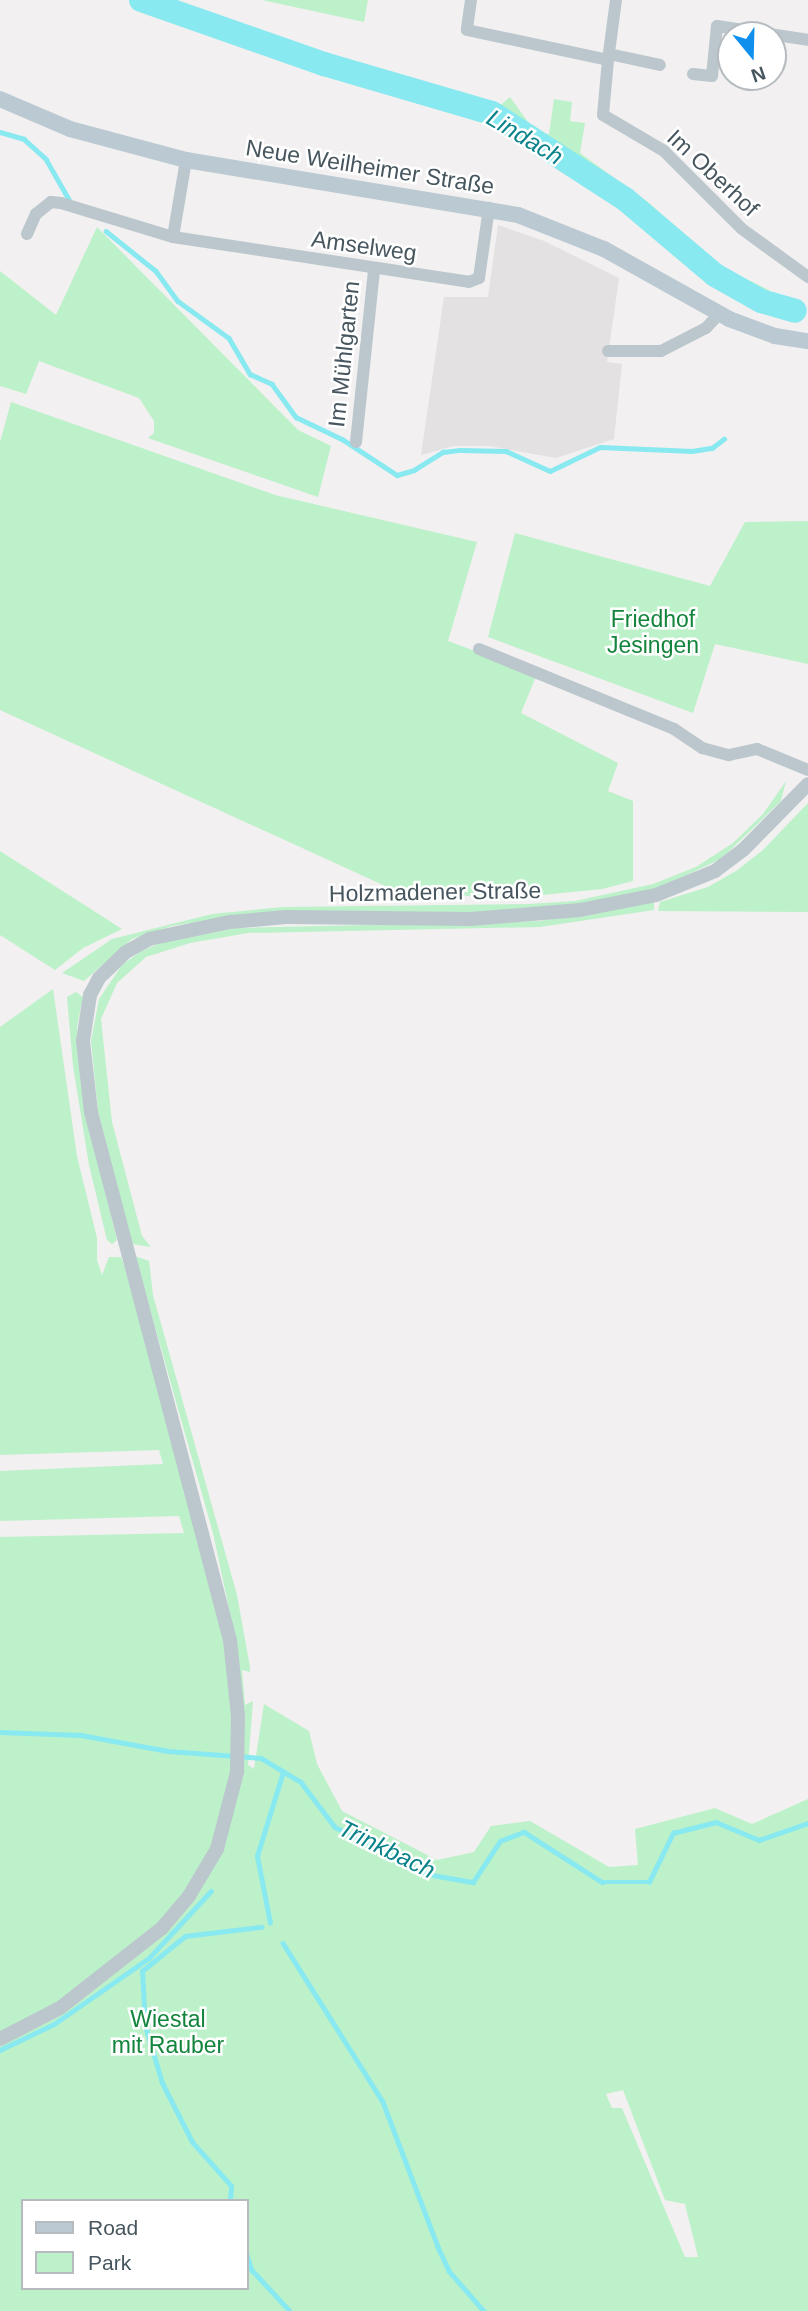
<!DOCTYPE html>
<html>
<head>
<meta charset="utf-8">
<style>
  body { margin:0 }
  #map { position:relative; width:808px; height:2311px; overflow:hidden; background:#f2f0f0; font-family:Arial,sans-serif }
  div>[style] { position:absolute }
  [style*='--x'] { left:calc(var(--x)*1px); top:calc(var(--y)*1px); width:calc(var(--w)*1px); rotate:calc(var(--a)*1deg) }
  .education>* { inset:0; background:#e3e1e2 }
  .green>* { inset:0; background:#bdf1ca }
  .stream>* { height:4.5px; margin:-2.25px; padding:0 2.25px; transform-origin:2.25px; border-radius:2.25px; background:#88e9f0 }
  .river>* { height:24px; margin:-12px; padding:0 12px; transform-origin:12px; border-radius:12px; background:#88e9f0 }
  .minor>* { height:12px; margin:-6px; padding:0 6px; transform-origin:6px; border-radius:6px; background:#bbc7cd }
  .tertiary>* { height:14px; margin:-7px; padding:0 7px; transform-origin:7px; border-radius:7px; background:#bbc7cd }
  .secondary>* { height:16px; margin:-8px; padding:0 8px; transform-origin:8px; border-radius:8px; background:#bbc9d2 }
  span { translate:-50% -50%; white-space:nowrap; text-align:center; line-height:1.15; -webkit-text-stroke:5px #fff; paint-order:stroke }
  .street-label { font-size:23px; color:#47565e }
  .park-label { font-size:23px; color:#13843c }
  .water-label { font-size:24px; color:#09828a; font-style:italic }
  .legend { position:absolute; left:21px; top:2199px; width:228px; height:91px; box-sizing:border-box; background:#fff; border:2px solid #b5bbbf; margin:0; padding:9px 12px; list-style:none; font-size:21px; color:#47565e }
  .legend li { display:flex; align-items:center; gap:14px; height:35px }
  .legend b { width:35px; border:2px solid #b5bbbf }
  .north { position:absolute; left:717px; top:21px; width:70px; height:70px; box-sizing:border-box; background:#fff; border:2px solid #b5bbbf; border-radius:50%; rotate:161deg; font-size:19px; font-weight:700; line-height:28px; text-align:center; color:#47565e }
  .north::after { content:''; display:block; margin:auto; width:24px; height:32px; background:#108fec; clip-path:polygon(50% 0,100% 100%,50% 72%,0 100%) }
</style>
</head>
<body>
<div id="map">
  <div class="education">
    <i style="clip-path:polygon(498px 225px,544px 241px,619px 278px,607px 362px,622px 364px,614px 439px,556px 458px,489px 446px,454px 446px,421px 455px,444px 297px,488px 297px)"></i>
  </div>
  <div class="green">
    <i style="clip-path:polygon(262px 0,368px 0,364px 22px)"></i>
    <i style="clip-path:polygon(510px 97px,536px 133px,549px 134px,554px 99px,572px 102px,570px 121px,585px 123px,580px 153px,649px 203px,721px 267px,769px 290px,767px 300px,717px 272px,626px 196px,495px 110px)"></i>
    <i style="clip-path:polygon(97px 227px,298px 430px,331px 446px,318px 497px,148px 438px,154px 433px,154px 421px,139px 398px,39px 361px,26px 394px,0 386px,0 271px,56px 315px)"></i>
    <i style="clip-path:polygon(11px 402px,275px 495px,477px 542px,448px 641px,537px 674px,521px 713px,618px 763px,608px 791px,633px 801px,633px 881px,602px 889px,504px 899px,394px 890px,0 710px,0 442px)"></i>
    <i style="clip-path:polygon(808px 521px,808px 664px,715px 644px,693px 713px,488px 637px,515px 533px,710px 586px,745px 522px)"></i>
    <i style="clip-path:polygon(786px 781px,781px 801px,721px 859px,654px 890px,575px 906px,469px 913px,222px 918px,172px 926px,132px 939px,84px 981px,62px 973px,112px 939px,212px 914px,283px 907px,529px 904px,575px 901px,653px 884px,696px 867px,733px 843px,763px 814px)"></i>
    <i style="clip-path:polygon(808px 803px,808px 912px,658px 911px,660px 902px,708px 887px,736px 871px,763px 850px)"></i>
    <i style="clip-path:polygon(0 851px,122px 929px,83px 948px,55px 970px,0 935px)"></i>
    <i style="clip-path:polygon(654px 902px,654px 910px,540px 927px,248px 933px,190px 943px,146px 957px,117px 983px,101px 1019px,112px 1122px,142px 1236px,151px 1247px,131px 1244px,98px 1111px,91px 1041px,99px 999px,122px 965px,140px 952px,162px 942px,236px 928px,540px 921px)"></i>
    <i style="clip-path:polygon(evenodd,53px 989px,77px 1156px,97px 1238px,97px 1260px,102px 1275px,109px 1257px,121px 1257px,124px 1265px,238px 1651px,213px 1533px,135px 1256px,149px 1261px,153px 1295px,237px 1595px,250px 1667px,250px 1672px,242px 1670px,245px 1705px,253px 1701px,248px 1765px,254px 1769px,264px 1704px,309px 1731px,317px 1764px,342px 1811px,437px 1860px,474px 1852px,491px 1826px,530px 1821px,609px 1867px,638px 1865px,635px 1829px,715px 1808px,752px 1824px,808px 1799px,808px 2311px,0 2311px,0 1537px,184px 1533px,179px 1516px,0 1521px,0 1471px,163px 1464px,159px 1450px,0 1455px,0 1027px,53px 989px,623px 2090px,665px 2200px,685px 2204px,698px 2257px,685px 2257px,622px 2108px,612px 2108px,606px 2094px,623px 2090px,53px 989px,23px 2201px,247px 2201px,247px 2288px,23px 2288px,23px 2201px)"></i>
    <i style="clip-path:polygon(76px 992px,83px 997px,77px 1027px,86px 1113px,117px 1240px,112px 1244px,107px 1240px,89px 1165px,73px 1066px,67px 997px)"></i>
  </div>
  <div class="stream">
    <i style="--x:0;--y:132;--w:25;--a:16"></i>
    <i style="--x:24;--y:139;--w:30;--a:42"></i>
    <i style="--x:46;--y:159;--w:48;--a:60.3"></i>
    <i style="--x:106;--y:231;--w:64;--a:38.7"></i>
    <i style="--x:156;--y:271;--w:37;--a:54"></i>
    <i style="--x:178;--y:301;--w:63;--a:36"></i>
    <i style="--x:229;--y:338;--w:42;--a:59.7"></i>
    <i style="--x:250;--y:374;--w:24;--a:24"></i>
    <i style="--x:272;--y:384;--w:41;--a:54"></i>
    <i style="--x:296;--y:417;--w:51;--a:25.6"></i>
    <i style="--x:342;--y:439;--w:66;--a:33.2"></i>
    <i style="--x:397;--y:475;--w:18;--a:-16"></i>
    <i style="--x:414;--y:470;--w:34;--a:-32"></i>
    <i style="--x:443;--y:452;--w:17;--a:-7"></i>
    <i style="--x:460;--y:450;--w:46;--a:1.2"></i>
    <i style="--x:506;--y:451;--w:48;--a:24.4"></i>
    <i style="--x:550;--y:471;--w:55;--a:-25.6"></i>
    <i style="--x:600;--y:447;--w:92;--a:2.5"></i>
    <i style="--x:692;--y:451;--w:20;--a:-9"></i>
    <i style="--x:712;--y:448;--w:15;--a:-37"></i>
    <i style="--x:0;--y:1732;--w:81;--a:2.1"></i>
    <i style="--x:81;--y:1735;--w:88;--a:10.4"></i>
    <i style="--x:168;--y:1751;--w:93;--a:4.3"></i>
    <i style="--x:261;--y:1758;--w:47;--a:31"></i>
    <i style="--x:301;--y:1782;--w:56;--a:52.9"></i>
    <i style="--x:335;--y:1827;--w:103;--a:27.1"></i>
    <i style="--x:427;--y:1874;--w:47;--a:9.9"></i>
    <i style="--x:473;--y:1882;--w:49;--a:-56.6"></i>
    <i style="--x:500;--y:1841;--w:26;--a:-21"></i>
    <i style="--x:524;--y:1832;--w:93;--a:32.7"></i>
    <i style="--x:602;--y:1882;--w:47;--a:0"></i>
    <i style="--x:649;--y:1882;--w:55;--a:-63.9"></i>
    <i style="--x:673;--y:1833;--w:44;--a:-14.3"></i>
    <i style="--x:716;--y:1822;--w:47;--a:22.7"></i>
    <i style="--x:759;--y:1840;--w:52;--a:-19.1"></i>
    <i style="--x:270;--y:1923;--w:68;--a:-101"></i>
    <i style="--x:257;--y:1856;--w:88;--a:-72.8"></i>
    <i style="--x:283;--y:1943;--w:188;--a:57.8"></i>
    <i style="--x:383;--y:2102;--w:155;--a:69.2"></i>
    <i style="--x:438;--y:2247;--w:26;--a:65"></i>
    <i style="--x:449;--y:2271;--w:53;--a:48.8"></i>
    <i style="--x:0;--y:2050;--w:60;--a:-25.7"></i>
    <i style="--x:54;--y:2024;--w:116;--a:-34.8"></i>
    <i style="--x:149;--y:1958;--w:91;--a:-47.2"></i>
    <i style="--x:230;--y:2201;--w:15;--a:-86"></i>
    <i style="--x:231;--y:2186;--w:59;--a:-131.6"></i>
    <i style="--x:192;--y:2142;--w:66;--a:-117"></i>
    <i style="--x:162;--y:2083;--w:59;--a:-106.6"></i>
    <i style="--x:145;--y:2026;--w:55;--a:-93.1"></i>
    <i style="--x:142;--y:1971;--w:55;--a:-39.1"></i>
    <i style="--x:185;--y:1936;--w:77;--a:-6.8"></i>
    <i style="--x:247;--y:2255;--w:16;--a:72"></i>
    <i style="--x:252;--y:2270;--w:56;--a:47.2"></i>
  </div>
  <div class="river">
    <i style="--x:141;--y:0;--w:194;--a:19.3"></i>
    <i style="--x:324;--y:64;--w:175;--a:16.3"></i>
    <i style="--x:492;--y:113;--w:158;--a:32.9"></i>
    <i style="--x:625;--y:199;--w:118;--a:40.2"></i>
    <i style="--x:715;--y:275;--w:53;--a:29.5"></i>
    <i style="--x:761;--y:301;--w:35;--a:16"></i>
  </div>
  <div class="minor">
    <i style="--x:471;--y:0;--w:30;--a:98"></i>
    <i style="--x:467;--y:30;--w:144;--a:12"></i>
    <i style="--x:608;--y:60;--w:55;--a:95.2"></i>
    <i style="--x:603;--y:115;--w:71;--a:30.5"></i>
    <i style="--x:664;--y:151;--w:110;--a:45"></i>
    <i style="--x:742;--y:229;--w:82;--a:36"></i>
    <i style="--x:609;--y:54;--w:52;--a:12.2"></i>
    <i style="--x:608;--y:60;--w:61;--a:-82.4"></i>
    <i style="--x:693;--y:74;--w:19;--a:6"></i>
    <i style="--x:712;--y:76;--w:50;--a:-84.3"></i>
    <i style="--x:717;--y:26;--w:92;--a:8.7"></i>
    <i style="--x:27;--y:234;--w:22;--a:-66"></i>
    <i style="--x:36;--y:214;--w:19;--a:-39"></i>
    <i style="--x:51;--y:202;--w:10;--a:6"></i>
    <i style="--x:61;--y:203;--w:117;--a:16.9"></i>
    <i style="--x:173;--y:237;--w:299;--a:8.6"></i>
    <i style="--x:469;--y:282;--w:11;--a:-22"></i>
    <i style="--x:479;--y:278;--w:71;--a:-81.9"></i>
    <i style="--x:173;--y:237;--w:78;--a:-80.4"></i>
    <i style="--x:608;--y:351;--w:53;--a:0"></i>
    <i style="--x:661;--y:351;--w:51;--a:-27.1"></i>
    <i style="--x:706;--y:328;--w:19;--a:-47"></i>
    <i style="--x:356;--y:442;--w:173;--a:-84"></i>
    <i style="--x:479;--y:649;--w:211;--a:22.3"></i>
    <i style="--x:674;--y:729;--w:34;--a:34"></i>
    <i style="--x:702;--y:748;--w:28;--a:15"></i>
    <i style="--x:729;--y:755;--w:29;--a:-12"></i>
    <i style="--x:757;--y:749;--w:55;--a:22.4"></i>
  </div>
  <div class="tertiary">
    <i style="--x:0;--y:2039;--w:68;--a:-27.3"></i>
    <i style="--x:60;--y:2008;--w:130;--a:-38.1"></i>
    <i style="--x:162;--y:1928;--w:42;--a:-49.8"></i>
    <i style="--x:189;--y:1896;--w:55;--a:-59.2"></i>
    <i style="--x:217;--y:1849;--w:80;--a:-75.4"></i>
    <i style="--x:237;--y:1772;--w:56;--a:-89"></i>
    <i style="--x:238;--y:1716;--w:76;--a:-96"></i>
    <i style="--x:230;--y:1640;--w:546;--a:-104.75"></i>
    <i style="--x:91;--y:1112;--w:71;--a:-96.4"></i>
    <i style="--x:83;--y:1041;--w:47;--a:-81.3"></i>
    <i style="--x:90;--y:995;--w:19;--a:-62"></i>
    <i style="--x:99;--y:978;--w:37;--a:-44"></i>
    <i style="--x:126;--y:952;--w:26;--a:-29"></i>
    <i style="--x:149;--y:939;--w:83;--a:-11.9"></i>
    <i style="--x:230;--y:922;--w:56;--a:-5.1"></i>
    <i style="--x:286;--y:917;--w:185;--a:0.6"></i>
    <i style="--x:471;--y:919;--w:109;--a:-4.7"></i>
    <i style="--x:580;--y:910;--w:77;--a:-11.2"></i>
    <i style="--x:656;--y:895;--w:64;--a:-22.1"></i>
    <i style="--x:715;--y:871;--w:36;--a:-37"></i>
    <i style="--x:744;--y:849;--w:91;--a:-45.4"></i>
  </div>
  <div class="secondary">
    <i style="--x:0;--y:99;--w:76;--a:23.2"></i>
    <i style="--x:70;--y:129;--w:120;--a:15"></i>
    <i style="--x:186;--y:160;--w:337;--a:9.4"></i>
    <i style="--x:518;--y:215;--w:92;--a:21.6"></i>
    <i style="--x:604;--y:249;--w:143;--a:29.2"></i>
    <i style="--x:729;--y:319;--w:49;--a:20.3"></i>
    <i style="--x:775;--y:336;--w:33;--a:9"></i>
  </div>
  <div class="street-label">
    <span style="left:370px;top:167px;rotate:9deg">Neue Weilheimer Straße</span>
    <span style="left:713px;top:173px;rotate:43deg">Im Oberhof</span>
    <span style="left:364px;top:246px;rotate:8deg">Amselweg</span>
    <span style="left:344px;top:354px;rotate:-84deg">Im Mühlgarten</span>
    <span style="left:435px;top:892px;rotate:-1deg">Holzmadener Straße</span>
  </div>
  <div class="park-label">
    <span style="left:653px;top:632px">Friedhof<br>Jesingen</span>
    <span style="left:168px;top:2032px">Wiestal<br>mit Rauber</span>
  </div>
  <div class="water-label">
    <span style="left:525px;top:137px;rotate:31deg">Lindach</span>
    <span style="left:387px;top:1849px;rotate:26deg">Trinkbach</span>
  </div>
  <ul class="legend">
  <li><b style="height:9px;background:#bbc9d2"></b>Road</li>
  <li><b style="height:19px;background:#bdf1ca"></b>Park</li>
  </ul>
  <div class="north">N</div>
</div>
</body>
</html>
